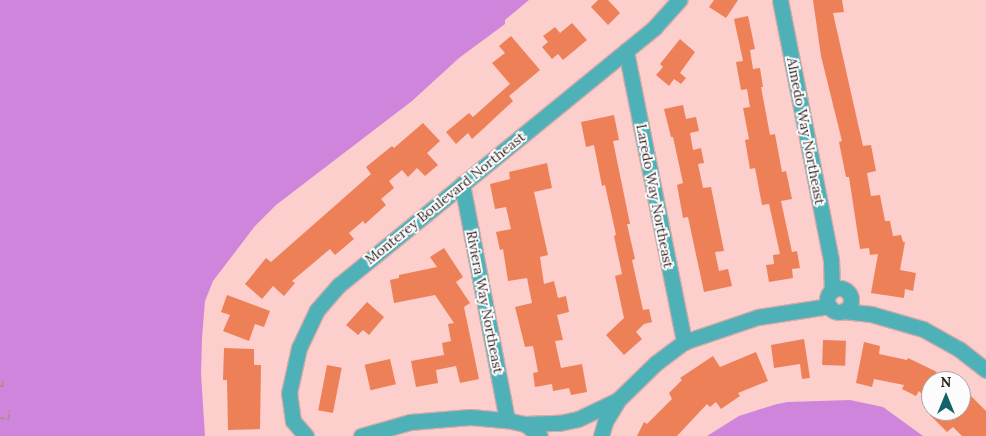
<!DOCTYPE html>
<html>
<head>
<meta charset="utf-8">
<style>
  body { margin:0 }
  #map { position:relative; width:986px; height:436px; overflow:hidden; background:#fccecc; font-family:Lora,serif }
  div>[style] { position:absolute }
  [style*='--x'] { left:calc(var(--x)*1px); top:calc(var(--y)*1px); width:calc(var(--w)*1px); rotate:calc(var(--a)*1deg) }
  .water>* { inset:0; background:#cf85dc }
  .building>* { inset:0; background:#ed8056; transform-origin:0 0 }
  .path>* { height:2px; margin-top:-1px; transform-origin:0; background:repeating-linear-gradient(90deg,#b28d8c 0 5px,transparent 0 7.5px) }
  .roads { filter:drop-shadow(1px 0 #d4aba9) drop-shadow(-1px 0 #d4aba9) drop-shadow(0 1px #d4aba9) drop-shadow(0 -1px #d4aba9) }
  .minor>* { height:15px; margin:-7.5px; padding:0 7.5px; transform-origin:7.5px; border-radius:7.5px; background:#4eb1b8 }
  .minor>.ring { margin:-7.5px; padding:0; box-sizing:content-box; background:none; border:15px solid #4eb1b8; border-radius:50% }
  span { translate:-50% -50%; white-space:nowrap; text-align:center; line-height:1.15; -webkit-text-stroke:4px #fcfcfc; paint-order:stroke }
  .street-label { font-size:14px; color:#321d1d }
  .north { position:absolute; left:921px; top:371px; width:50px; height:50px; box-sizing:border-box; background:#fcfcfc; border:1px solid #aba3a3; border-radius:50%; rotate:0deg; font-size:14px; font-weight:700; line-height:20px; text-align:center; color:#321d1d }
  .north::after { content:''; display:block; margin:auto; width:18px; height:22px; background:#156469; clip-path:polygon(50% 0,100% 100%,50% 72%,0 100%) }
</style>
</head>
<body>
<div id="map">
  <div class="water">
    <i style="clip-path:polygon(0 0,529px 0,505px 20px,505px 24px,459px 58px,412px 101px,276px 205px,255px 226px,213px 281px,205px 301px,202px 338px,201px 374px,205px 436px,0 436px)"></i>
    <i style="clip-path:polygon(850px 400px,883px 407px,923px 436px,707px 436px,739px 416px,777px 404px,788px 402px)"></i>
  </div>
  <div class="building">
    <i style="clip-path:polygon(598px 0,608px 0,620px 13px,608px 25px,591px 7px)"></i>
    <i style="clip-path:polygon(714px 0,738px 0,726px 18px,709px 7px)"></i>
    <i style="clip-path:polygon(813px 0,842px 0,844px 12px,833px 13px,863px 146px,871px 145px,876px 171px,867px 173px,871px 196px,880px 195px,885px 221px,890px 221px,893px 236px,901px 235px,903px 242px,905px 242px,900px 270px,916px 273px,913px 291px,905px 289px,904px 298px,871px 293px,878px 254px,870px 255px,869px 248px,860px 249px,849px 177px,846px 177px,839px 142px,842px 141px,821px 56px)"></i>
    <i style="clip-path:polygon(748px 16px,755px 49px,750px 50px,753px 69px,760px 68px,763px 87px,761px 87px,770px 135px,775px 134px,782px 172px,786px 171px,792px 199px,781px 201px,792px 252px,797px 251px,800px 268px,792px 269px,793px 278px,769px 282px,766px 265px,774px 264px,773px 255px,780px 254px,769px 204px,762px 205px,755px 168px,750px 169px,745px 140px,749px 139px,743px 108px,750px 107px,747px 89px,741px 90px,736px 62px,743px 61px,734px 19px)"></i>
    <i style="clip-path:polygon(572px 23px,587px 40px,563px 60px,558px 54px,552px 59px,542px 47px,548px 42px,543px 36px,555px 27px,560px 33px)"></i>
    <i style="clip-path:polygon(511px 36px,540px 70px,509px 96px,513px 101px,483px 129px,472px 139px,468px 133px,456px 144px,446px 132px,469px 113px,473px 117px,510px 84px,492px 63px,505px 53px,499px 46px)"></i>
    <i style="clip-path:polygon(680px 39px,695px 52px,680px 73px,686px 78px,681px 84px,674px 79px,669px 86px,656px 75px,663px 67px,660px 64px)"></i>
    <i style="clip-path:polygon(683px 105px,686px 119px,696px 117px,699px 131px,690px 133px,693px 150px,701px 148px,704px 163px,698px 164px,703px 188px,711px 187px,724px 251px,715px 252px,719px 271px,728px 269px,732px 286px,704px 292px,688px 217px,683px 218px,677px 185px,683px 183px,673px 137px,671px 137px,664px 109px)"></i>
    <i style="clip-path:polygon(614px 115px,619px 140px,613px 141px,630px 224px,627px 224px,635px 259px,632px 260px,643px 310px,649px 309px,652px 322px,644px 324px,636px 332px,642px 339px,624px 355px,606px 335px,624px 318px,615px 276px,622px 274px,614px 236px,616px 235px,605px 185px,602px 186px,594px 145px,586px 147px,581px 122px)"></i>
    <i style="clip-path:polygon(423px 123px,440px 141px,427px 153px,438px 165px,425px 176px,417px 168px,408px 177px,402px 170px,389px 181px,394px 188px,381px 199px,386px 205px,365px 224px,363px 221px,349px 233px,354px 239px,335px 255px,330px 249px,292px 281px,295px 283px,284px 296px,273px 286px,262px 299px,245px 284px,266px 258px,271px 262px,371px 174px,366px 167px,392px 146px,394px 148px)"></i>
    <i style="clip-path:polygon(547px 163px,552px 188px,534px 192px,548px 255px,540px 257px,544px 284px,554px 281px,558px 298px,566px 296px,569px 312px,557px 315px,563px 340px,555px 341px,561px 368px,582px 364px,587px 392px,571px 395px,569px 388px,553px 391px,552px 384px,535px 387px,533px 373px,538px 372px,533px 346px,525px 347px,515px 307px,532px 303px,527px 278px,508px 281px,503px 249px,500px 250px,496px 232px,511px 229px,506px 207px,495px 209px,490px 184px,510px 179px,509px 172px)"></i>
    <i style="clip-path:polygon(444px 248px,463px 277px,456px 282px,470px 303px,464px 307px,479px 379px,460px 383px,456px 366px,436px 370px,438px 383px,416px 387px,411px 361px,444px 355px,442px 343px,451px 341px,448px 324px,454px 323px,435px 295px,394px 303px,390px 280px,399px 278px,399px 275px,437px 267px,430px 257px)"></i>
    <i style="clip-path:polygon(227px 295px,270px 311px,264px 327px,255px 324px,249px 341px,223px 331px,230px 315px,221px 312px)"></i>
    <i style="clip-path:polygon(367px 302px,384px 317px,369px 335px,363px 330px,358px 335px,346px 325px)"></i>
    <i style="clip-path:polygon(804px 339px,810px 378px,802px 379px,800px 364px,774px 368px,771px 345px)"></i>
    <i style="left:823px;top:340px;width:23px;height:25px;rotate:2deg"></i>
    <i style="clip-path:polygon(864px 342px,880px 346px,879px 354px,907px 360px,908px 358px,937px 372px,931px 381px,931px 404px,919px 391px,916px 396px,902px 389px,904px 385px,874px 379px,872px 387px,856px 383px)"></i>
    <i style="clip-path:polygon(224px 348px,254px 349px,254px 365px,261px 365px,260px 429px,228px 430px,227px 380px,223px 380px)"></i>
    <i style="clip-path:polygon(756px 352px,768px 381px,738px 393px,740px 396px,721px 409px,716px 402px,710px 407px,707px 404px,677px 436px,637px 436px,644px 422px,647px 424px,672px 399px,669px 393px,682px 380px,680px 378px,713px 356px,720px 367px)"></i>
    <i style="left:390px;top:359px;width:26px;height:26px;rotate:77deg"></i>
    <i style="left:327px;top:365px;width:15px;height:46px;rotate:11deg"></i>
    <i style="clip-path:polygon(961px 386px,986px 411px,986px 436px,962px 436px,953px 427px,947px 432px,930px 415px,934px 411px,961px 411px)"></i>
  </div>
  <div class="path">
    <i style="--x:0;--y:386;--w:3;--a:0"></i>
    <i style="--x:3;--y:386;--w:6;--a:-99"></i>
    <i style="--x:0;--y:418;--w:9;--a:6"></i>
    <i style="--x:9;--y:419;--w:8;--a:-90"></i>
  </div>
  <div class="roads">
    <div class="minor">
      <i style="--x:780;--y:0;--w:266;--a:78.9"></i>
      <i style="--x:831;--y:261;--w:30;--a:88"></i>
      <i style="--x:626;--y:51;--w:297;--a:78.7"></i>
      <i style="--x:462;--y:184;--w:240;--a:79.2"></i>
      <i class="ring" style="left:827px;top:288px;width:9px;height:9px"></i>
      <i style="--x:843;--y:311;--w:28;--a:6"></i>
      <i style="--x:871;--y:314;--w:54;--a:16.1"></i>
      <i style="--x:923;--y:329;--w:41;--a:29.1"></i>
      <i style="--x:959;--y:349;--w:34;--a:38"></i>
      <i style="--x:525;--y:424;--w:34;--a:-2"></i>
      <i style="--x:559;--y:423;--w:19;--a:-12"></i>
      <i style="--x:578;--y:419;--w:44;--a:-25.4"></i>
      <i style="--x:306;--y:436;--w:20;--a:-131"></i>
      <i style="--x:293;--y:421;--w:28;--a:-98"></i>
      <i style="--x:289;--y:393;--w:46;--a:-77.5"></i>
      <i style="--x:299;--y:348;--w:42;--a:-64.7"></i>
      <i style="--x:317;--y:310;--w:33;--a:-49"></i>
      <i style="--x:339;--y:285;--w:407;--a:-39.2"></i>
      <i style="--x:654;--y:28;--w:38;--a:-48"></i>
      <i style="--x:361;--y:436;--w:51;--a:-15.9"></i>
      <i style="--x:410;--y:422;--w:60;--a:-4.8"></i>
      <i style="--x:470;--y:417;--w:37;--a:5"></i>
      <i style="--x:507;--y:420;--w:18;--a:13"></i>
      <i style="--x:525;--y:424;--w:19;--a:39"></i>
      <i style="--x:601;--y:436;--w:15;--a:-74"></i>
      <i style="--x:605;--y:422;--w:27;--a:-59"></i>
      <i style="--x:619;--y:399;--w:52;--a:-44.2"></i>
      <i style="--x:656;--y:363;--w:35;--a:-37"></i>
      <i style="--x:684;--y:342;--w:78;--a:-18.7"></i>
      <i style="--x:758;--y:317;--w:72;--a:-8.8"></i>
    </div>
  </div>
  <div class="street-label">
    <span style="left:806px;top:131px;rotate:79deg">Almedo Way Northeast</span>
    <span style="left:655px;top:196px;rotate:79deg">Laredo Way Northeast</span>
    <span style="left:445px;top:198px;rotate:-39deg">Monterey Boulevard Northeast</span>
    <span style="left:485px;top:302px;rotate:79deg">Riviera Way Northeast</span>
  </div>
  <div class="north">N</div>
</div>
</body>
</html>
